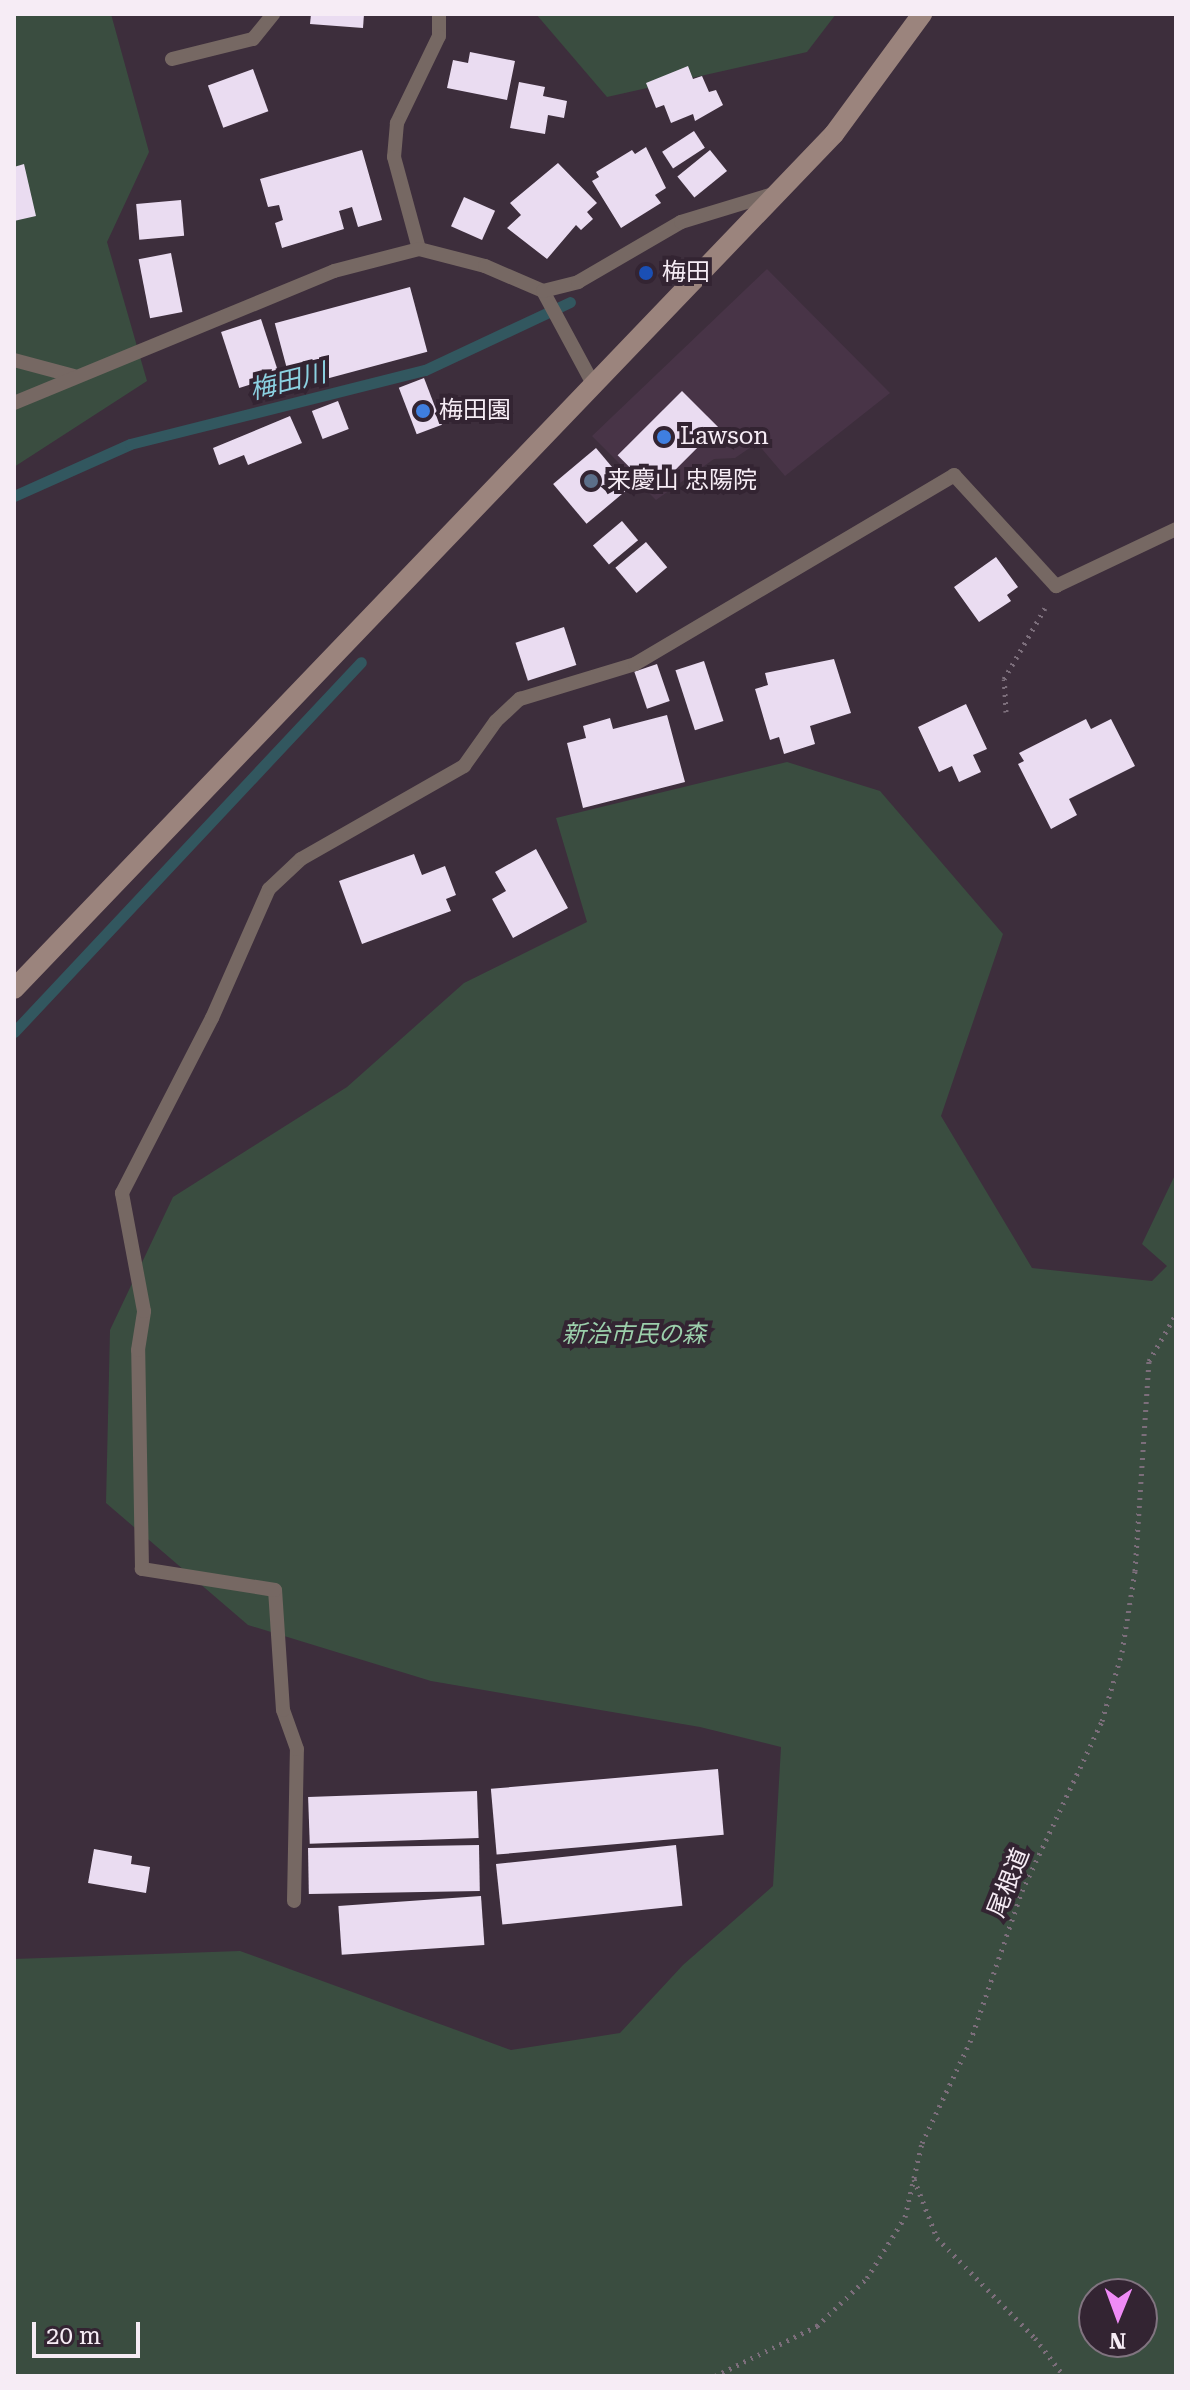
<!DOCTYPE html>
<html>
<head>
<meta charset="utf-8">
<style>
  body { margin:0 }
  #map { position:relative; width:1190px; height:2390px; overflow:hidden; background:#3d2e3c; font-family:"Roboto Serif","Noto Sans JP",serif }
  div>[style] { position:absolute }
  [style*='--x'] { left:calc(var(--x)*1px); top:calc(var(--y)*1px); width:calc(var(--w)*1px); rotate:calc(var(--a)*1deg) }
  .built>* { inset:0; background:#483447 }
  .green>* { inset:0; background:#3a4d40 }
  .stream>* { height:11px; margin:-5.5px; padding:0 5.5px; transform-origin:5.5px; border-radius:5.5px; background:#32575f }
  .building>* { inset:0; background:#eadcf1; transform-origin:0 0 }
  .path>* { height:5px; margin-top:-2.5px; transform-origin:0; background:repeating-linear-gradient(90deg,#7c6e7b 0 2px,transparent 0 8px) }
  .lane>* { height:14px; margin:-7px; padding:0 7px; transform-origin:7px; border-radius:7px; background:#766863 }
  .secondary>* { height:20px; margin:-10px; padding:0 10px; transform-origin:10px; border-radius:10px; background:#9b847d }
  .dots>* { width:22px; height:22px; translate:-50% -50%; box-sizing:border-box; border:4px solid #332432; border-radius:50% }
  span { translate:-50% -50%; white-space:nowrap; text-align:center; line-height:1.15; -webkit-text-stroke:8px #332432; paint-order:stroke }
  .poi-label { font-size:24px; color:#f6ecf5 }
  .left { translate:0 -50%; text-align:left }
  .park-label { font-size:24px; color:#9bcfab; font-style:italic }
  .street-label { font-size:24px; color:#f6ecf5 }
  .water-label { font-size:26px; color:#8bd1e1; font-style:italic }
  .frame { position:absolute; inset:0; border:16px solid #f6ecf5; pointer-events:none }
  .north { position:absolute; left:1078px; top:2278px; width:80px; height:80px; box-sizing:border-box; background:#332432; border:2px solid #817480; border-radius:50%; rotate:181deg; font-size:22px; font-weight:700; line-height:32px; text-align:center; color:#f6ecf5 }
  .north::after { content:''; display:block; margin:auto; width:28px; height:36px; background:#ef8bf6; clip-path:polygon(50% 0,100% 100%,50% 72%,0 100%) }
  .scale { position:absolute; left:32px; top:2322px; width:108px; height:36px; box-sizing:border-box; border:4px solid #f6ecf5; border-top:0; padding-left:10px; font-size:24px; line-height:28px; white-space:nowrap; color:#f6ecf5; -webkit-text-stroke:6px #332432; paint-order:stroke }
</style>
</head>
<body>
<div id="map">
  <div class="built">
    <i style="clip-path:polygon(767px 269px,890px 393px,785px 476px,757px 443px,735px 458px,714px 459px,656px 500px,592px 436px)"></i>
  </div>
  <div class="green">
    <i style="clip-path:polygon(14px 14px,111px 14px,149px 152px,107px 242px,147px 381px,14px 467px)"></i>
    <i style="clip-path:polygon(536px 14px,836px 14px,807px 52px,607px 97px)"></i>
    <i style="clip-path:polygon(evenodd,787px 762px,880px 791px,1003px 934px,941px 1116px,1032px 1268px,1152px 1281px,1167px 1266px,1142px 1244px,1176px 1173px,1176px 2376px,14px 2376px,14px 1959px,240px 1951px,511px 2050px,620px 2033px,683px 1965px,773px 1886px,781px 1747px,700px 1727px,431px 1681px,248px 1625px,106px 1503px,110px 1330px,173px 1197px,347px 1087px,464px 983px,587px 922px,556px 818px,787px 762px,1094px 2294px,1142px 2294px,1142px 2342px,1094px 2342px,1094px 2294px)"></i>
  </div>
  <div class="stream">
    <i style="--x:14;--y:496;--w:127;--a:-24.1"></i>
    <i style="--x:130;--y:444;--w:304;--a:-14.1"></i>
    <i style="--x:425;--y:370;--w:160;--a:-25.1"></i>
    <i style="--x:14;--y:1032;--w:507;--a:-46.84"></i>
  </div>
  <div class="building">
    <i style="clip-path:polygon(311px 14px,364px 14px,363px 28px,310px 24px)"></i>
    <i style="clip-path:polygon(470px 52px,515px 61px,507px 100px,447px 88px,453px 60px,468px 63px)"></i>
    <i style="clip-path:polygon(688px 66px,693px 79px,702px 76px,709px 92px,716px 90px,723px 105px,695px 121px,693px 114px,671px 123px,664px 105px,656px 108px,646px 83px)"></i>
    <i style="left:253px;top:69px;width:45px;height:48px;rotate:70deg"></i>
    <i style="clip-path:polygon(519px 82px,545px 87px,543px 96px,567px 101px,564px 118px,548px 115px,545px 134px,510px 128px)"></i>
    <i style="left:694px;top:131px;width:20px;height:38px;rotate:57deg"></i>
    <i style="clip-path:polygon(646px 147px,666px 188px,655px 195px,661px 203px,621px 228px,592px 181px,599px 177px,596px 172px,632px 150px,635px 154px)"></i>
    <i style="clip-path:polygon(362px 150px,382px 220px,358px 227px,352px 207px,339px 211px,344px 229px,282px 248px,275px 223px,283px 220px,279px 205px,268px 207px,260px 179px)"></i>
    <i style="left:710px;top:150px;width:27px;height:42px;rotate:51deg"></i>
    <i style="clip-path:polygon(558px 163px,597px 203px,587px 212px,593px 219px,581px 230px,576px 225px,547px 259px,507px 228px,521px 215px,510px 203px)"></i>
    <i style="clip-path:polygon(24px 164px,36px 216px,14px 221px,14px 167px)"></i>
    <i style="left:464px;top:197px;width:34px;height:32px;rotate:24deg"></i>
    <i style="left:181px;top:200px;width:36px;height:45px;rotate:85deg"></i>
    <i style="left:171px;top:253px;width:60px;height:33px;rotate:79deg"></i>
    <i style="left:410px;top:287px;width:67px;height:140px;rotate:75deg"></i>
    <i style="left:261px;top:319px;width:59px;height:42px;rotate:72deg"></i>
    <i style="left:424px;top:378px;width:50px;height:27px;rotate:69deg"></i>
    <i style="left:682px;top:391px;width:51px;height:91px;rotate:45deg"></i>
    <i style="left:338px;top:401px;width:30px;height:28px;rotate:69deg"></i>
    <i style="clip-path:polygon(290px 416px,302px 443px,248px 465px,244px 455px,219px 465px,213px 448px)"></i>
    <i style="left:596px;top:448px;width:52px;height:56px;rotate:50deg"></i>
    <i style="left:622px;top:521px;width:25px;height:38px;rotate:50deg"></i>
    <i style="left:646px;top:542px;width:33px;height:40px;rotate:50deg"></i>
    <i style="clip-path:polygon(996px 557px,1018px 587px,1007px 595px,1011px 601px,979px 622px,954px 587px)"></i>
    <i style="left:564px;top:627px;width:40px;height:51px;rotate:72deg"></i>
    <i style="clip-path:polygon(834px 659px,851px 713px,810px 726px,815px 744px,784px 754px,779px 737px,770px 740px,755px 689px,768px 685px,765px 673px)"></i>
    <i style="left:704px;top:661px;width:63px;height:30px;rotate:72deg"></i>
    <i style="left:657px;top:664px;width:39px;height:24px;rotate:71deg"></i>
    <i style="clip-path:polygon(966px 704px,987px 749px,973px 755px,981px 772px,959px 782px,952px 766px,939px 772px,918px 727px)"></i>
    <i style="clip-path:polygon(667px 715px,685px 782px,583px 808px,567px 743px,586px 738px,583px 726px,610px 718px,613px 729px)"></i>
    <i style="clip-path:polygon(1086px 719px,1091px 729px,1111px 719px,1135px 766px,1069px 799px,1077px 815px,1051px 829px,1018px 764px,1024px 761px,1019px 753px)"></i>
    <i style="clip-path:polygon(536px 849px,568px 908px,513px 938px,492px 899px,506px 891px,495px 872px)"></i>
    <i style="clip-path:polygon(414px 854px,422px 875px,445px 866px,456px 895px,446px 899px,451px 911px,362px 944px,339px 881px)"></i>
    <i style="left:718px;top:1769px;width:66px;height:228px;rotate:85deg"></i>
    <i style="left:477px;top:1791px;width:47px;height:169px;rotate:88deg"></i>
    <i style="left:479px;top:1845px;width:46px;height:171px;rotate:89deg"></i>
    <i style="left:676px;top:1845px;width:61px;height:181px;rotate:84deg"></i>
    <i style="clip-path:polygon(94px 1849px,132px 1856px,131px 1864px,150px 1867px,146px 1893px,88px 1883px)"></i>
    <i style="left:481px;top:1896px;width:49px;height:143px;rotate:86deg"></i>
  </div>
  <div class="path">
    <i style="--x:1006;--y:712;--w:33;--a:-93"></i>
    <i style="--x:1004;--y:679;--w:82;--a:-60"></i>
    <i style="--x:914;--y:2179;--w:63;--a:68.7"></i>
    <i style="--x:937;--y:2238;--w:140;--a:45.6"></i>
    <i style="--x:1035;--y:2338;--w:48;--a:52.7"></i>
    <i style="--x:715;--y:2376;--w:114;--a:-26.1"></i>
    <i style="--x:817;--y:2326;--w:69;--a:-43.8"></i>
    <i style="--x:867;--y:2278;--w:72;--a:-58.1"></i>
    <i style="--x:905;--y:2217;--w:76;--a:-77.1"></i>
    <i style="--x:922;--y:2143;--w:112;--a:-64.6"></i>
    <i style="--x:970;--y:2042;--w:160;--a:-71"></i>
    <i style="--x:1022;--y:1891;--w:188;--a:-64.8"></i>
    <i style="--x:1102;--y:1721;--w:72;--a:-73.8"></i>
    <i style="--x:1122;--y:1652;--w:82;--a:-80.9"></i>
    <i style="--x:1135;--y:1571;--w:210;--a:-86.2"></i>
    <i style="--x:1149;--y:1361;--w:54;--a:-60.1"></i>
  </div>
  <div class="lane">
    <i style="--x:439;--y:14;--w:22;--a:90"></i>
    <i style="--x:439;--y:36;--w:97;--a:115.8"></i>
    <i style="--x:397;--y:123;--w:34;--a:95"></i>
    <i style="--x:394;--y:157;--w:95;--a:74.8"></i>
    <i style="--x:419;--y:249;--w:68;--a:14.4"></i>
    <i style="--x:485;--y:266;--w:63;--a:23.3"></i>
    <i style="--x:543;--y:291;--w:103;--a:61.7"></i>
    <i style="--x:172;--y:59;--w:83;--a:-13.9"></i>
    <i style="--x:253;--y:39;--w:32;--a:-51"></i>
    <i style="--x:543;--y:291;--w:36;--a:-14"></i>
    <i style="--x:578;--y:282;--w:119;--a:-30.2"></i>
    <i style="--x:681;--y:222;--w:96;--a:-16.9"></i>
    <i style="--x:14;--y:360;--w:62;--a:14.9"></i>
    <i style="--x:14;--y:403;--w:346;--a:-22.4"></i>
    <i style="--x:334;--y:271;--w:88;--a:-14.5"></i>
    <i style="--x:294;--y:1901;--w:152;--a:-88.9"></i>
    <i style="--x:297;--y:1749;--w:41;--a:-109.7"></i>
    <i style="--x:283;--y:1710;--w:120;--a:-93.8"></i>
    <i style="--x:275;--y:1590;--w:135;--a:-171"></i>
    <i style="--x:142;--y:1569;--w:219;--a:-91"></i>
    <i style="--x:138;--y:1350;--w:39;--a:-81"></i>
    <i style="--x:144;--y:1311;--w:120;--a:-100.6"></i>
    <i style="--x:122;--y:1193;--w:197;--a:-62.8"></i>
    <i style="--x:212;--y:1018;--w:141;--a:-66.2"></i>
    <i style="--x:269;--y:889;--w:44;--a:-43.2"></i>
    <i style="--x:301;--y:859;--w:188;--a:-29.7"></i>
    <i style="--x:464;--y:766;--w:55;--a:-54.6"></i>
    <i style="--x:496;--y:721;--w:33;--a:-43"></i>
    <i style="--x:520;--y:699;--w:120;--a:-16.9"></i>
    <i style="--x:635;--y:664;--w:371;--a:-30.6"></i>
    <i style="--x:954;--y:475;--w:151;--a:47.4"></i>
    <i style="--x:1056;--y:586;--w:133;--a:-25.4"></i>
  </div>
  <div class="secondary">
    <i style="--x:14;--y:989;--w:1185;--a:-46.2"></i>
    <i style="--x:834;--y:134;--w:149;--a:-53.7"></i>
  </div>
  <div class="dots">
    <i style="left:646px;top:273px;background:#1a4fb4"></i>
    <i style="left:423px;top:411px;background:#3f7fe0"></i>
    <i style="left:664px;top:437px;background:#3f7fe0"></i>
    <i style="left:591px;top:481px;background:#5c6f8a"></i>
  </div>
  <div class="poi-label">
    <span class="left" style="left:662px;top:273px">梅田</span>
    <span class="left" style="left:439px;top:411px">梅田園</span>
    <span class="left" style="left:680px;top:437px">Lawson</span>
    <span class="left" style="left:607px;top:481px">来慶山 忠陽院</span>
  </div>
  <div class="park-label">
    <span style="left:634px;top:1335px">新治市民の森</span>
  </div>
  <div class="street-label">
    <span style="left:1009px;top:1883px;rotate:-68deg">尾根道</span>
  </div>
  <div class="water-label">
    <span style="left:288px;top:382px;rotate:-14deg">梅田川</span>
  </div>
  <div class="frame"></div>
  <div class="north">N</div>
  <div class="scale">20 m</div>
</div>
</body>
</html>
